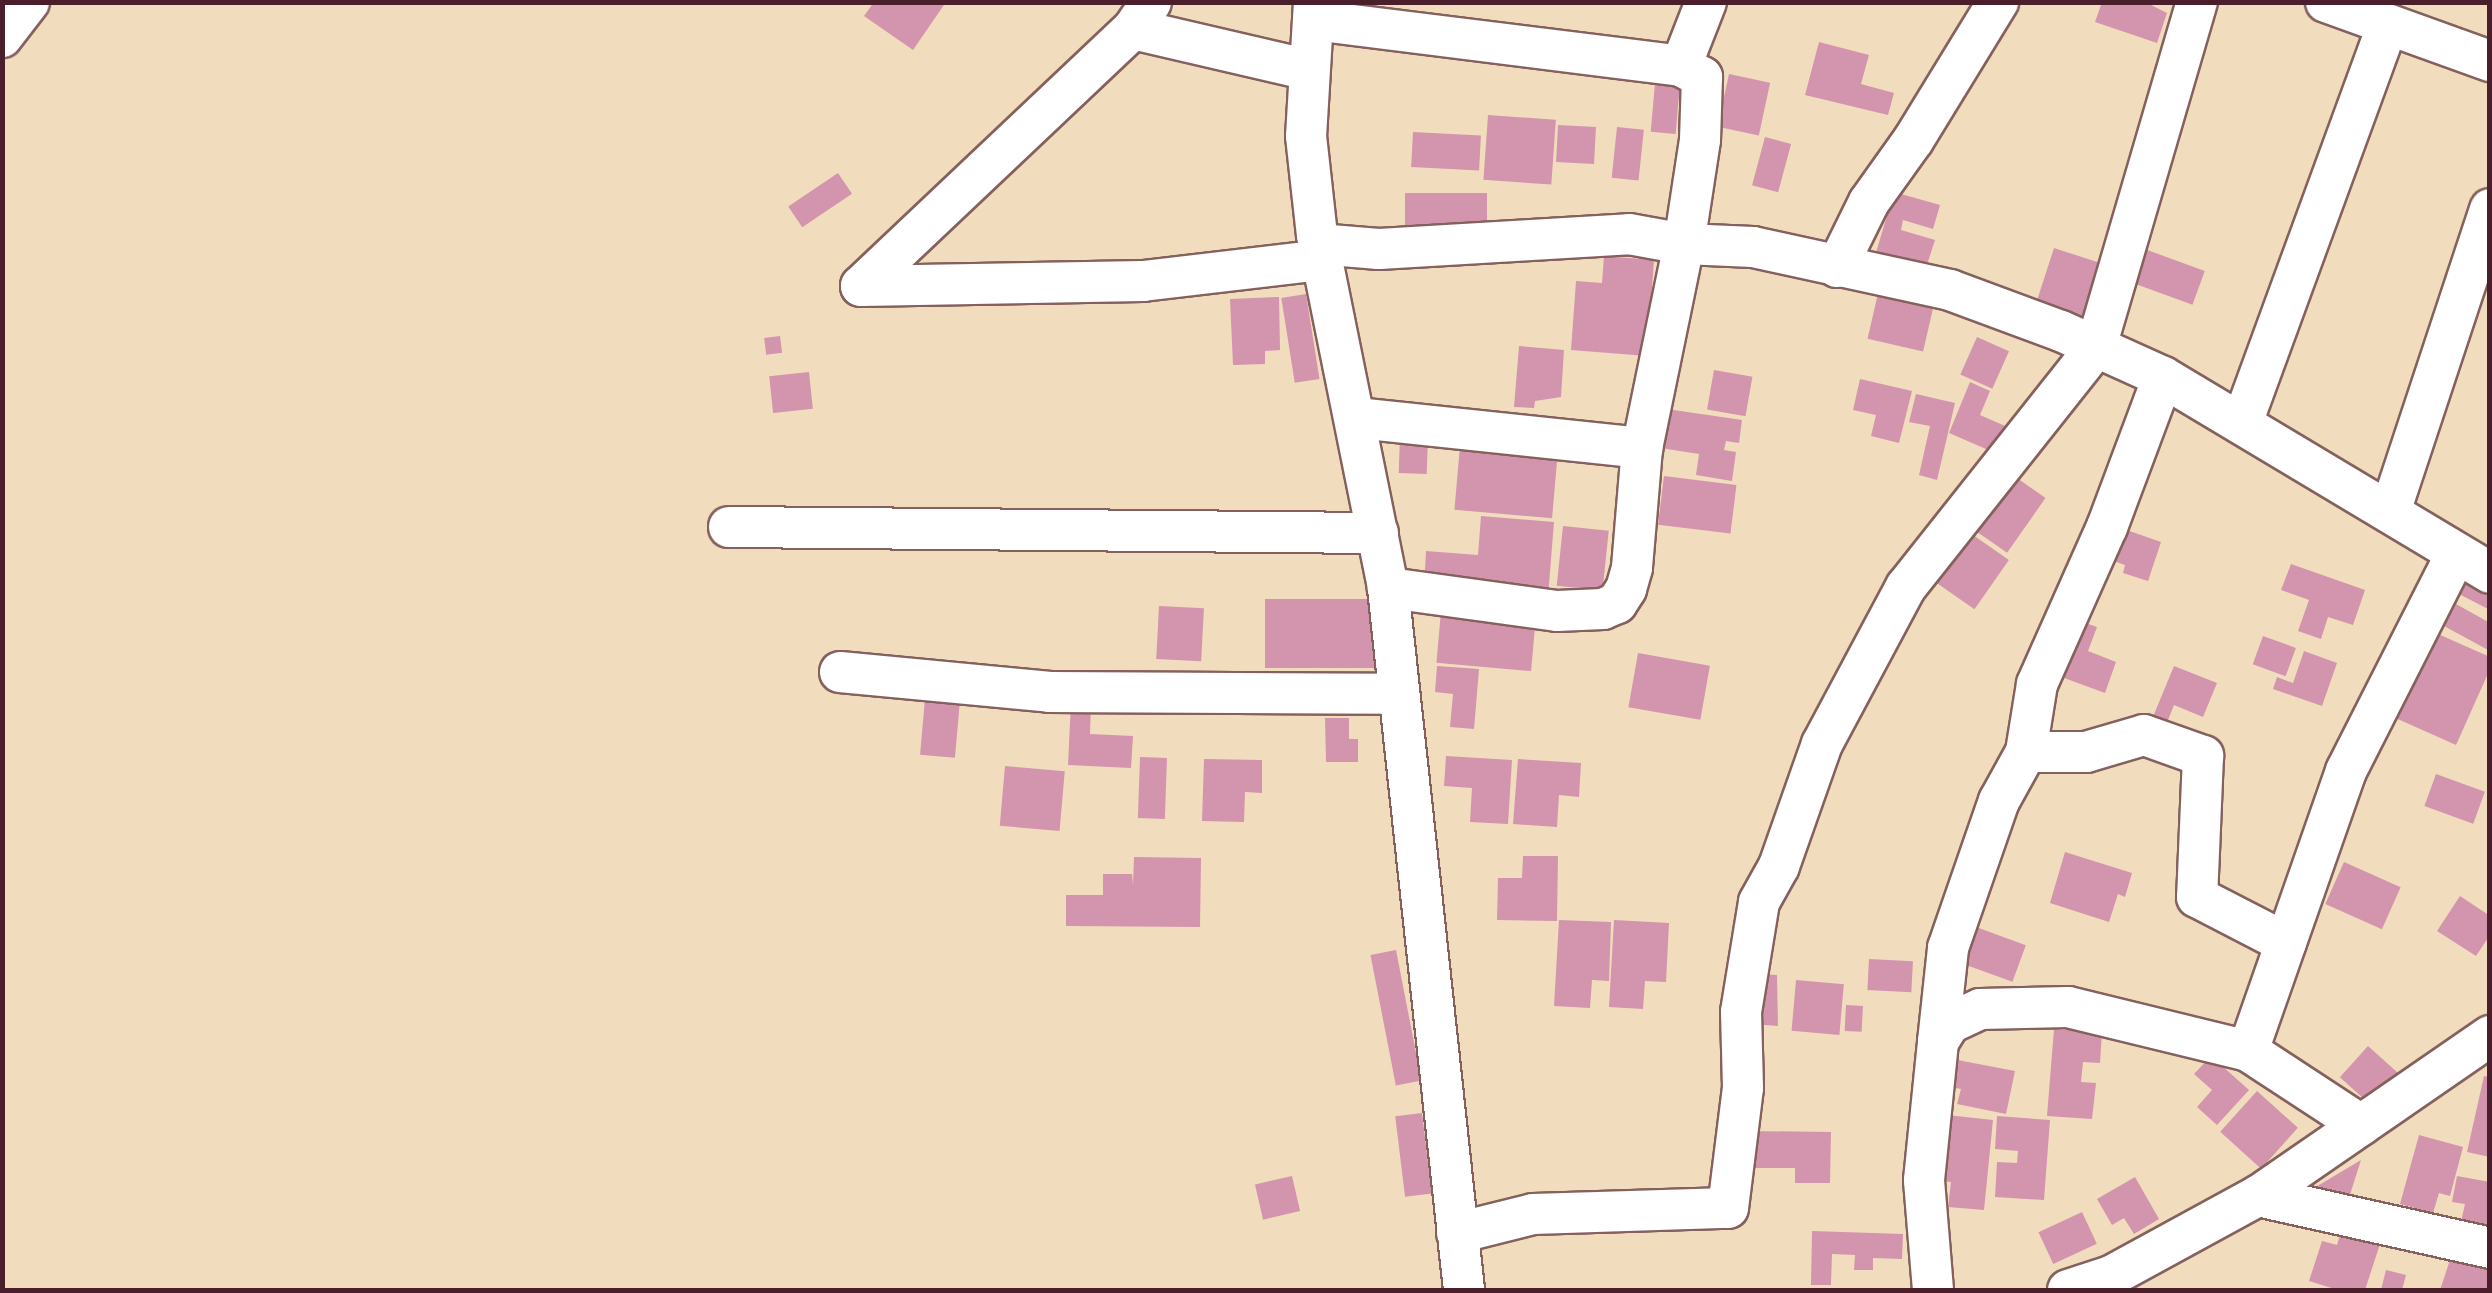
<!DOCTYPE html>
<html>
<head>
<meta charset="utf-8">
<style>
  body { margin:0 }
  #map { position:relative; width:2492px; height:1293px; overflow:hidden; background:#f2dcbe; font-family:"IM FELL Great Primer",serif }
  div>[style] { position:absolute }
  [style*='--x'] { left:calc(var(--x)*1px); top:calc(var(--y)*1px); width:calc(var(--w)*1px); rotate:calc(var(--a)*1deg) }
  .building>* { inset:0; background:#d394ad; transform-origin:0 0 }
  .roads { filter:drop-shadow(2px 0 #85615e) drop-shadow(-2px 0 #85615e) drop-shadow(0 2px #85615e) drop-shadow(0 -2px #85615e) }
  .street>* { height:40px; margin:-20px; padding:0 20px; transform-origin:20px; border-radius:20px; background:#fff }
  span { translate:-50% -50%; white-space:nowrap; text-align:center; line-height:1.15; -webkit-text-stroke:9px #f6f6f2; paint-order:stroke }
  .frame { position:absolute; inset:0; border:5px solid #4a1f2b; pointer-events:none }
</style>
</head>
<body>
<div id="map">
  <div class="building">
    <i style="clip-path:polygon(874px 2px,946px 2px,913px 50px,864px 16px)"></i>
    <i style="clip-path:polygon(2102px 2px,2145px 2px,2167px 13px,2157px 43px,2095px 22px)"></i>
    <i style="clip-path:polygon(1819px 42px,1869px 55px,1861px 84px,1894px 93px,1888px 115px,1805px 95px)"></i>
    <i style="left:1729px;top:74px;width:42px;height:54px;rotate:12deg"></i>
    <i style="left:1655px;top:83px;width:25px;height:49px;rotate:5deg"></i>
    <i style="left:1488px;top:115px;width:68px;height:65px;rotate:4deg"></i>
    <i style="left:1558px;top:125px;width:38px;height:37px;rotate:3deg"></i>
    <i style="left:1617px;top:127px;width:27px;height:51px;rotate:6deg"></i>
    <i style="left:1413px;top:132px;width:68px;height:35px;rotate:3deg"></i>
    <i style="left:1765px;top:137px;width:27px;height:50px;rotate:15deg"></i>
    <i style="left:838px;top:173px;width:25px;height:60px;rotate:56deg"></i>
    <i style="clip-path:polygon(1894px 192px,1940px 205px,1933px 229px,1903px 220px,1901px 230px,1935px 240px,1925px 271px,1875px 256px)"></i>
    <i style="left:1487px;top:193px;width:38px;height:82px;rotate:90deg"></i>
    <i style="left:2139px;top:247px;width:70px;height:36px;rotate:20deg"></i>
    <i style="left:2054px;top:248px;width:52px;height:58px;rotate:18deg"></i>
    <i style="clip-path:polygon(1604px 256px,1654px 260px,1647px 356px,1571px 350px,1576px 281px,1602px 283px)"></i>
    <i style="left:1879px;top:289px;width:57px;height:51px;rotate:13deg"></i>
    <i style="left:1306px;top:294px;width:86px;height:25px;rotate:81deg"></i>
    <i style="clip-path:polygon(1279px 297px,1280px 350px,1265px 351px,1265px 364px,1233px 365px,1230px 299px)"></i>
    <i style="left:780px;top:336px;width:17px;height:16px;rotate:83deg"></i>
    <i style="left:1977px;top:337px;width:35px;height:41px;rotate:24deg"></i>
    <i style="clip-path:polygon(1519px 346px,1564px 350px,1561px 397px,1535px 401px,1534px 408px,1514px 407px)"></i>
    <i style="left:1714px;top:370px;width:39px;height:40px;rotate:10deg"></i>
    <i style="left:809px;top:372px;width:37px;height:40px;rotate:84deg"></i>
    <i style="clip-path:polygon(1860px 379px,1912px 391px,1899px 443px,1871px 436px,1876px 415px,1853px 410px)"></i>
    <i style="clip-path:polygon(1970px 382px,1990px 391px,1980px 415px,2012px 429px,2000px 455px,1949px 433px)"></i>
    <i style="clip-path:polygon(1916px 394px,1955px 403px,1937px 480px,1919px 475px,1930px 426px,1909px 422px)"></i>
    <i style="clip-path:polygon(1660px 408px,1742px 420px,1739px 443px,1726px 441px,1724px 450px,1736px 452px,1732px 481px,1696px 475px,1699px 454px,1654px 447px)"></i>
    <i style="left:1400px;top:436px;width:28px;height:37px;rotate:2deg"></i>
    <i style="left:1460px;top:446px;width:98px;height:64px;rotate:5deg"></i>
    <i style="left:2007px;top:471px;width:47px;height:67px;rotate:35deg"></i>
    <i style="left:1664px;top:476px;width:73px;height:49px;rotate:7deg"></i>
    <i style="clip-path:polygon(1481px 516px,1554px 522px,1548px 597px,1424px 588px,1426px 551px,1478px 555px)"></i>
    <i style="left:1563px;top:526px;width:46px;height:60px;rotate:6deg"></i>
    <i style="clip-path:polygon(2118px 527px,2161px 542px,2148px 581px,2123px 573px,2125px 565px,2108px 559px)"></i>
    <i style="left:1963px;top:528px;width:56px;height:60px;rotate:35deg"></i>
    <i style="clip-path:polygon(2291px 564px,2365px 590px,2353px 625px,2328px 617px,2321px 639px,2298px 631px,2309px 600px,2281px 590px)"></i>
    <i style="clip-path:polygon(2464px 575px,2490px 588px,2490px 610px,2455px 592px)"></i>
    <i style="left:1265px;top:599px;width:112px;height:69px"></i>
    <i style="clip-path:polygon(2456px 604px,2490px 623px,2490px 651px,2444px 626px)"></i>
    <i style="left:1159px;top:606px;width:45px;height:53px;rotate:3deg"></i>
    <i style="left:1441px;top:611px;width:95px;height:52px;rotate:5deg"></i>
    <i style="clip-path:polygon(2077px 620px,2097px 627px,2088px 651px,2116px 662px,2105px 693px,2056px 675px)"></i>
    <i style="clip-path:polygon(2429px 630px,2490px 657px,2490px 669px,2456px 745px,2391px 716px)"></i>
    <i style="left:2263px;top:636px;width:35px;height:30px;rotate:20deg"></i>
    <i style="clip-path:polygon(2304px 651px,2337px 663px,2322px 706px,2273px 689px,2277px 677px,2293px 683px)"></i>
    <i style="left:1638px;top:653px;width:73px;height:55px;rotate:10deg"></i>
    <i style="clip-path:polygon(1437px 666px,1479px 669px,1474px 729px,1450px 727px,1453px 694px,1435px 692px)"></i>
    <i style="clip-path:polygon(2174px 666px,2217px 683px,2203px 717px,2174px 705px,2164px 730px,2150px 724px)"></i>
    <i style="left:926px;top:687px;width:35px;height:68px;rotate:5deg"></i>
    <i style="clip-path:polygon(1071px 702px,1091px 703px,1090px 734px,1133px 736px,1131px 768px,1068px 765px)"></i>
    <i style="clip-path:polygon(1325px 718px,1349px 718px,1349px 739px,1358px 739px,1358px 762px,1326px 762px)"></i>
    <i style="clip-path:polygon(1446px 756px,1512px 760px,1508px 824px,1470px 822px,1472px 788px,1444px 786px)"></i>
    <i style="left:1140px;top:757px;width:27px;height:61px;rotate:2deg"></i>
    <i style="clip-path:polygon(1204px 759px,1262px 760px,1262px 793px,1245px 792px,1244px 822px,1202px 821px)"></i>
    <i style="clip-path:polygon(1518px 759px,1581px 763px,1579px 797px,1559px 795px,1557px 827px,1513px 824px)"></i>
    <i style="left:1005px;top:766px;width:60px;height:60px;rotate:5deg"></i>
    <i style="left:2436px;top:774px;width:52px;height:34px;rotate:20deg"></i>
    <i style="clip-path:polygon(2065px 852px,2132px 873px,2125px 897px,2118px 894px,2109px 922px,2050px 903px)"></i>
    <i style="clip-path:polygon(1523px 856px,1558px 856px,1557px 921px,1497px 920px,1498px 878px,1522px 878px)"></i>
    <i style="clip-path:polygon(1134px 857px,1201px 858px,1200px 927px,1066px 926px,1066px 895px,1103px 895px,1103px 874px,1132px 874px,1133px 885px)"></i>
    <i style="left:2344px;top:862px;width:62px;height:46px;rotate:24deg"></i>
    <i style="clip-path:polygon(2460px 896px,2490px 916px,2490px 935px,2476px 956px,2437px 931px)"></i>
    <i style="clip-path:polygon(1559px 920px,1611px 922px,1609px 981px,1592px 980px,1590px 1008px,1554px 1006px)"></i>
    <i style="clip-path:polygon(1614px 920px,1669px 923px,1666px 982px,1645px 981px,1643px 1009px,1609px 1007px)"></i>
    <i style="left:1976px;top:927px;width:53px;height:39px;rotate:20deg"></i>
    <i style="left:1396px;top:950px;width:133px;height:26px;rotate:79deg"></i>
    <i style="left:1869px;top:959px;width:44px;height:31px;rotate:3deg"></i>
    <i style="clip-path:polygon(1756px 974px,1777px 975px,1778px 1026px,1751px 1024px)"></i>
    <i style="left:1796px;top:980px;width:48px;height:51px;rotate:5deg"></i>
    <i style="left:1846px;top:1005px;width:17px;height:26px;rotate:3deg"></i>
    <i style="clip-path:polygon(2054px 1029px,2102px 1032px,2100px 1063px,2083px 1062px,2081px 1082px,2096px 1083px,2092px 1119px,2047px 1116px)"></i>
    <i style="left:2368px;top:1046px;width:43px;height:42px;rotate:42deg"></i>
    <i style="clip-path:polygon(2211px 1056px,2249px 1090px,2217px 1125px,2197px 1107px,2212px 1090px,2194px 1074px)"></i>
    <i style="clip-path:polygon(1947px 1058px,2015px 1071px,2006px 1114px,1957px 1104px,1961px 1089px,1942px 1085px)"></i>
    <i style="clip-path:polygon(2484px 1076px,2490px 1077px,2490px 1157px,2467px 1152px)"></i>
    <i style="left:2257px;top:1091px;width:55px;height:55px;rotate:42deg"></i>
    <i style="left:1422px;top:1113px;width:81px;height:27px;rotate:83deg"></i>
    <i style="clip-path:polygon(1947px 1115px,1993px 1120px,1984px 1210px,1948px 1207px,1951px 1182px,1941px 1181px)"></i>
    <i style="clip-path:polygon(1997px 1116px,2050px 1120px,2044px 1200px,1995px 1197px,1997px 1162px,2017px 1163px,2018px 1151px,1995px 1149px)"></i>
    <i style="clip-path:polygon(1747px 1131px,1831px 1132px,1830px 1183px,1795px 1183px,1795px 1168px,1747px 1168px)"></i>
    <i style="clip-path:polygon(2419px 1135px,2463px 1147px,2450px 1196px,2439px 1193px,2433px 1213px,2400px 1204px)"></i>
    <i style="clip-path:polygon(2361px 1160px,2347px 1204px,2309px 1191px)"></i>
    <i style="left:1292px;top:1176px;width:36px;height:38px;rotate:77deg"></i>
    <i style="clip-path:polygon(2457px 1176px,2490px 1182px,2490px 1232px,2460px 1226px,2465px 1204px,2452px 1202px)"></i>
    <i style="clip-path:polygon(2135px 1177px,2159px 1219px,2134px 1234px,2124px 1218px,2112px 1225px,2097px 1199px)"></i>
    <i style="left:2082px;top:1212px;width:35px;height:48px;rotate:65deg"></i>
    <i style="clip-path:polygon(2342px 1228px,2381px 1241px,2365px 1290px,2338px 1290px,2309px 1281px,2322px 1241px,2337px 1245px)"></i>
    <i style="clip-path:polygon(1812px 1231px,1903px 1234px,1902px 1259px,1873px 1258px,1873px 1270px,1854px 1270px,1855px 1255px,1832px 1254px,1831px 1285px,1811px 1285px)"></i>
    <i style="clip-path:polygon(2455px 1245px,2490px 1256px,2490px 1290px,2440px 1290px)"></i>
    <i style="clip-path:polygon(2386px 1270px,2406px 1275px,2402px 1290px,2381px 1290px)"></i>
  </div>
  <div class="roads">
    <div class="street">
      <i style="--x:1314;--y:2;--w:134;--a:93.4"></i>
      <i style="--x:1306;--y:136;--w:100;--a:83.7"></i>
      <i style="--x:1317;--y:235;--w:360;--a:78.6"></i>
      <i style="--x:1388;--y:588;--w:706;--a:83.82"></i>
      <i style="--x:2326;--y:2;--w:174;--a:19.8"></i>
      <i style="--x:1313;--y:20;--w:371;--a:7.1"></i>
      <i style="--x:1681;--y:66;--w:24;--a:28"></i>
      <i style="--x:1702;--y:77;--w:63;--a:91.8"></i>
      <i style="--x:1700;--y:140;--w:105;--a:98.7"></i>
      <i style="--x:1684;--y:244;--w:208;--a:101.6"></i>
      <i style="--x:1642;--y:448;--w:120;--a:94.8"></i>
      <i style="--x:1632;--y:568;--w:22;--a:106"></i>
      <i style="--x:1626;--y:589;--w:17;--a:123"></i>
      <i style="--x:1617;--y:603;--w:15;--a:157"></i>
      <i style="--x:1603;--y:609;--w:46;--a:177.5"></i>
      <i style="--x:1557;--y:611;--w:171;--a:-172.2"></i>
      <i style="--x:1133;--y:29;--w:181;--a:13.1"></i>
      <i style="--x:2;--y:37;--w:44;--a:-52.4"></i>
      <i style="--x:1681;--y:66;--w:69;--a:-68.7"></i>
      <i style="--x:1318;--y:244;--w:61;--a:4.7"></i>
      <i style="--x:1379;--y:249;--w:250;--a:-3.4"></i>
      <i style="--x:1629;--y:234;--w:56;--a:10.3"></i>
      <i style="--x:1684;--y:244;--w:69;--a:2.5"></i>
      <i style="--x:1753;--y:247;--w:202;--a:12.3"></i>
      <i style="--x:1950;--y:290;--w:118;--a:20.3"></i>
      <i style="--x:2061;--y:331;--w:112;--a:24.3"></i>
      <i style="--x:2163;--y:377;--w:381;--a:30.9"></i>
      <i style="--x:1837;--y:267;--w:72;--a:-63.8"></i>
      <i style="--x:1869;--y:202;--w:77;--a:-54.5"></i>
      <i style="--x:1914;--y:139;--w:161;--a:-58.5"></i>
      <i style="--x:861;--y:286;--w:282;--a:-1"></i>
      <i style="--x:1143;--y:281;--w:180;--a:-6.7"></i>
      <i style="--x:861;--y:286;--w:374;--a:-43.4"></i>
      <i style="--x:1133;--y:29;--w:32;--a:-56"></i>
      <i style="--x:1357;--y:418;--w:287;--a:6"></i>
      <i style="--x:2242;--y:423;--w:423;--a:-69.9"></i>
      <i style="--x:2390;--y:512;--w:319;--a:-71.7"></i>
      <i style="--x:729;--y:527;--w:649;--a:0.53"></i>
      <i style="--x:840;--y:672;--w:211;--a:5.4"></i>
      <i style="--x:1050;--y:692;--w:349;--a:0.3"></i>
      <i style="--x:2026;--y:752;--w:60;--a:0"></i>
      <i style="--x:2086;--y:752;--w:60;--a:-16.3"></i>
      <i style="--x:2144;--y:735;--w:63;--a:19.6"></i>
      <i style="--x:2203;--y:756;--w:141;--a:92.4"></i>
      <i style="--x:2197;--y:897;--w:100;--a:27.3"></i>
      <i style="--x:1938;--y:1042;--w:95;--a:-83.9"></i>
      <i style="--x:1948;--y:948;--w:156;--a:-70.9"></i>
      <i style="--x:1999;--y:801;--w:56;--a:-61.1"></i>
      <i style="--x:2026;--y:752;--w:69;--a:-80.8"></i>
      <i style="--x:2037;--y:684;--w:172;--a:-66"></i>
      <i style="--x:2107;--y:527;--w:160;--a:-69.5"></i>
      <i style="--x:2248;--y:1051;--w:297;--a:-70.7"></i>
      <i style="--x:2346;--y:771;--w:243;--a:-63.1"></i>
      <i style="--x:2258;--y:1196;--w:238;--a:12.6"></i>
      <i style="--x:1457;--y:1233;--w:78;--a:-14"></i>
      <i style="--x:1533;--y:1214;--w:195;--a:-1.8"></i>
      <i style="--x:1728;--y:1208;--w:121;--a:-82.9"></i>
      <i style="--x:1743;--y:1088;--w:76;--a:-91.5"></i>
      <i style="--x:1741;--y:1012;--w:111;--a:-80.7"></i>
      <i style="--x:1759;--y:902;--w:41;--a:-60.9"></i>
      <i style="--x:1779;--y:866;--w:129;--a:-70.6"></i>
      <i style="--x:1822;--y:744;--w:178;--a:-61.9"></i>
      <i style="--x:1906;--y:587;--w:306;--a:-51.6"></i>
      <i style="--x:2096;--y:347;--w:359;--a:-73.7"></i>
      <i style="--x:1933;--y:1290;--w:110;--a:-94.7"></i>
      <i style="--x:1924;--y:1180;--w:139;--a:-84.2"></i>
      <i style="--x:1938;--y:1042;--w:22;--a:-58"></i>
      <i style="--x:1950;--y:1023;--w:33;--a:-25"></i>
      <i style="--x:1980;--y:1009;--w:88;--a:-1.3"></i>
      <i style="--x:2068;--y:1007;--w:185;--a:13.7"></i>
      <i style="--x:2248;--y:1051;--w:135;--a:33.2"></i>
      <i style="--x:2068;--y:1290;--w:45;--a:-18"></i>
      <i style="--x:2111;--y:1276;--w:167;--a:-28.6"></i>
      <i style="--x:2258;--y:1196;--w:282;--a:-34.6"></i>
    </div>
  </div>
  <div class="frame"></div>
</div>
</body>
</html>
